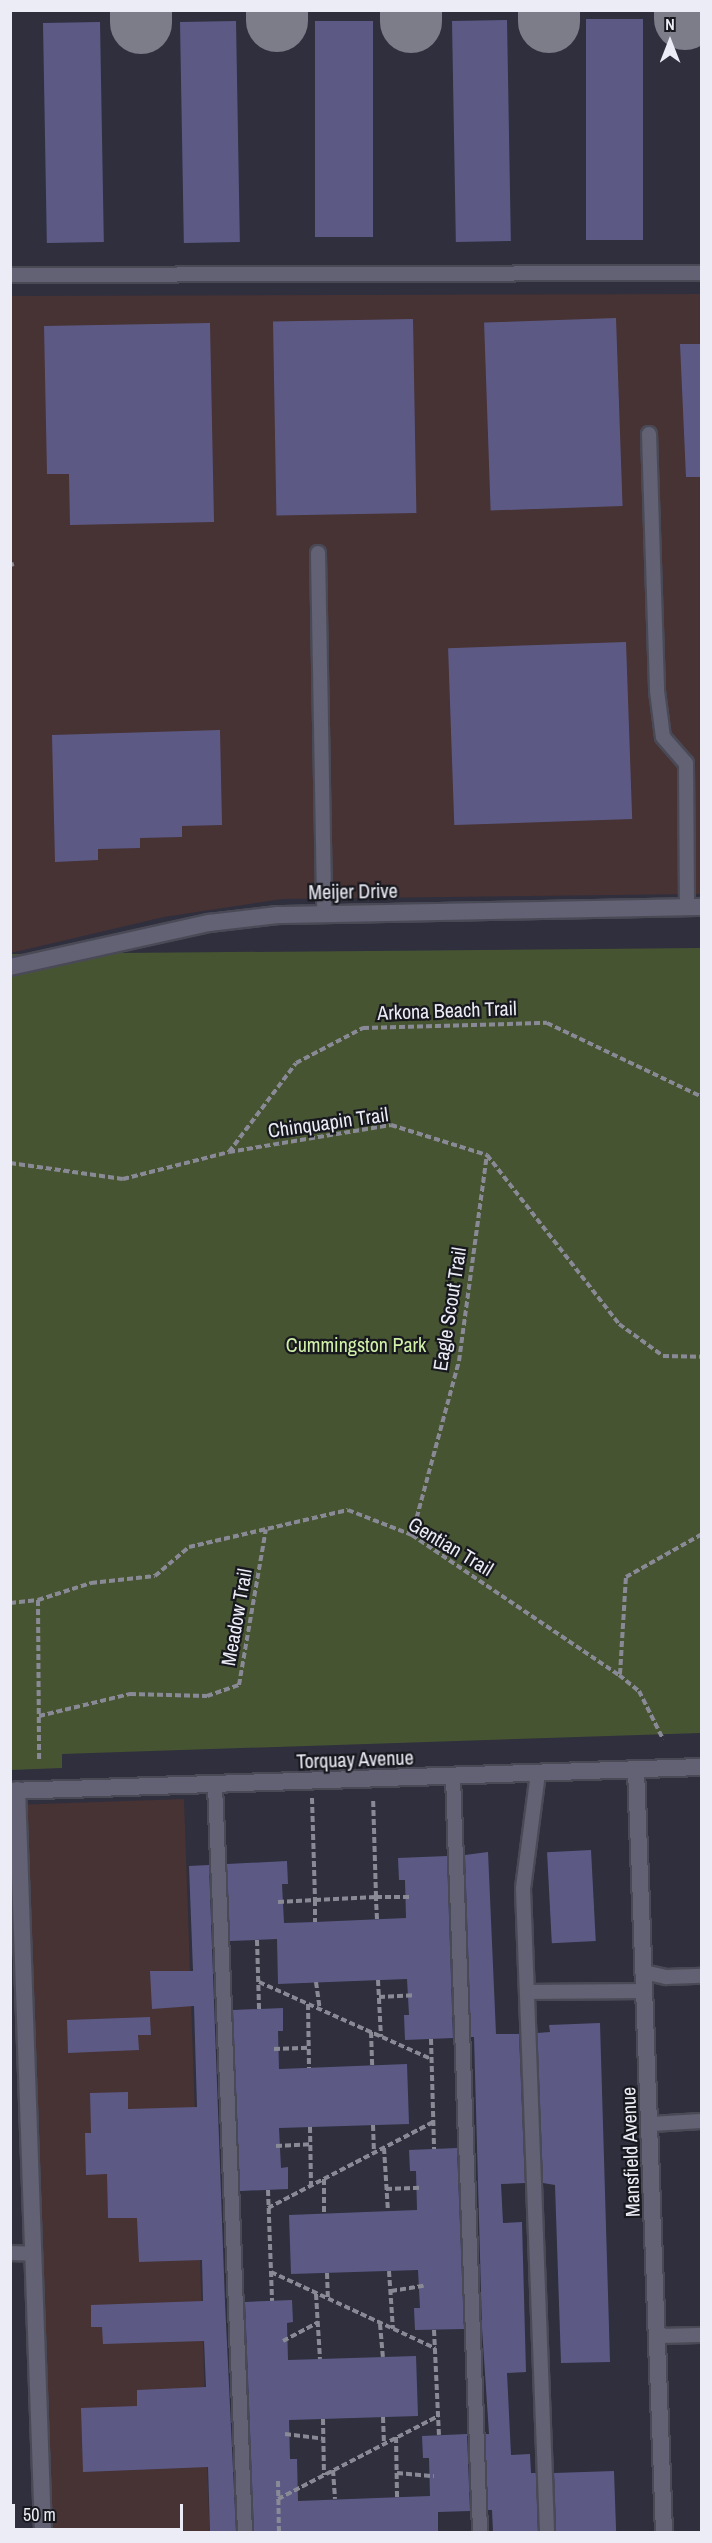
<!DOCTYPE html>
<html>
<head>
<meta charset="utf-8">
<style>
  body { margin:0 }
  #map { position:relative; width:712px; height:2543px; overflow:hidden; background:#2f2f3e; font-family:"Archivo Narrow",sans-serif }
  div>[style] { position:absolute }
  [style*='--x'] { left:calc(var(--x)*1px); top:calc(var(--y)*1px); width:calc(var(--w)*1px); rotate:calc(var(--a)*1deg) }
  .industrial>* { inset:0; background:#473234; transform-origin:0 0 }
  .green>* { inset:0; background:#465432 }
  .taxiway>* { height:62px; margin:-31px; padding:0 31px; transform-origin:31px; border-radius:31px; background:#7d7d8a }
  .building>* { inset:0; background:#5c5a85; transform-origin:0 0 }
  .path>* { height:4px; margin-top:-2px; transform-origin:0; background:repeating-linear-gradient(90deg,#8a8a97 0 6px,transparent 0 9px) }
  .roads { filter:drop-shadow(2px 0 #4a4a57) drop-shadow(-2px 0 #4a4a57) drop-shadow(0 2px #4a4a57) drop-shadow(0 -2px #4a4a57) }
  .service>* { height:14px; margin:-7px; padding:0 7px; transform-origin:7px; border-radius:7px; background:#626274 }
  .minor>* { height:16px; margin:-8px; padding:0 8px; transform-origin:8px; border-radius:8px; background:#626274 }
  span { translate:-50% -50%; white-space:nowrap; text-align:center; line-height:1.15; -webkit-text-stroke:4.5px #18181f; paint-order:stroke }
  .street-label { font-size:20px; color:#ececf6 }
  .park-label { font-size:20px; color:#d1f0a8 }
  .frame { position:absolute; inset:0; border:12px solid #ececf6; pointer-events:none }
  .north { position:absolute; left:640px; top:12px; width:60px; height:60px; -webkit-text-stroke:4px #18181f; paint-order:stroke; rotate:0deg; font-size:16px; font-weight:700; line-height:24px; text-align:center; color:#ececf6 }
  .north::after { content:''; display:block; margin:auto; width:21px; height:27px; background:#ececf6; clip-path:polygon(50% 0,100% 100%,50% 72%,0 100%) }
  .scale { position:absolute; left:12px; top:2504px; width:171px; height:27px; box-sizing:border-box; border:3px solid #ececf6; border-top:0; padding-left:8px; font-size:18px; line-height:21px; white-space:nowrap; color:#ececf6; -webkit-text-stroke:4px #18181f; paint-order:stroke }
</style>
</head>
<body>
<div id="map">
  <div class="industrial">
    <i style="clip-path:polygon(701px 294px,701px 894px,282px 899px,164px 917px,11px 953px,10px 296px)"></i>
    <i style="left:184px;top:1799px;width:733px;height:174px;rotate:88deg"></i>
  </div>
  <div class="green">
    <i style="clip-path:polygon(701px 948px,701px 1733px,62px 1754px,62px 1768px,11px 1770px,10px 954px)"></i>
  </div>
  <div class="taxiway">
    <i style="--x:549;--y:10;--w:12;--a:90"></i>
    <i style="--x:685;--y:10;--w:9;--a:90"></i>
    <i style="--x:277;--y:21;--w:11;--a:-90"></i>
    <i style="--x:411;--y:22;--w:12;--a:-90"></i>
    <i style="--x:141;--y:23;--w:13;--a:-90"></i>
  </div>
  <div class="building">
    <i style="left:586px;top:19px;width:57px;height:221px"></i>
    <i style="left:507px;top:20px;width:221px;height:55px;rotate:89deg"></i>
    <i style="left:236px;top:21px;width:221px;height:56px;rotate:89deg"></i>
    <i style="left:315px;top:21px;width:58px;height:216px"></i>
    <i style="left:100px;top:22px;width:220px;height:57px;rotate:89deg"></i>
    <i style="left:616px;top:318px;width:188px;height:132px;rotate:88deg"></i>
    <i style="left:413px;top:319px;width:194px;height:140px;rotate:89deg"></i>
    <i style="clip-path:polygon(210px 323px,214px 522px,70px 525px,69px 474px,47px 474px,44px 326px)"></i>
    <i style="clip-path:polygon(680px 344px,702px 344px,702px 477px,686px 477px)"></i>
    <i style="left:626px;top:642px;width:177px;height:178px;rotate:88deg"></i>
    <i style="clip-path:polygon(220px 730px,222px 825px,182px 826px,182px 837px,140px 838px,140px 848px,98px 849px,98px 860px,55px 862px,52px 735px)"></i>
    <i style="left:591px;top:1850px;width:91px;height:44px;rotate:87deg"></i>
    <i style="clip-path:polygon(488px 1852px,496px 2034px,519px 2034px,525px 2183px,501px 2184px,503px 2223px,522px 2222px,526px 2372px,507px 2373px,511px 2455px,530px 2454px,531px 2473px,536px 2473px,538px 2532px,493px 2532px,492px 2510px,488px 2510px,485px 2434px,489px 2434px,482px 2328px,474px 2037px,471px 2037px,465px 1855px)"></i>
    <i style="clip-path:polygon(447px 1856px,453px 2038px,405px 2040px,404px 2015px,409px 2015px,407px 1979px,278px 1984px,277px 1939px,230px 1941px,227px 1864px,287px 1861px,288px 1884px,282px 1884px,284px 1923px,315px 1922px,406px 1918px,405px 1880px,399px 1880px,398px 1858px)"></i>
    <i style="clip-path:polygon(209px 1865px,225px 2302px,236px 2532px,210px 2532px,208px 2467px,83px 2472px,81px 2408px,137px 2406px,137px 2390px,206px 2387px,204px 2341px,103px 2344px,102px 2327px,91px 2327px,91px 2305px,203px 2301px,202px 2260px,139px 2262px,137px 2218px,108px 2218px,107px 2174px,86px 2175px,85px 2133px,91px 2133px,90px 2093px,128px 2092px,128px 2109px,197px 2107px,194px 2006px,152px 2009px,150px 1971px,193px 1971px,189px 1866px)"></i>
    <i style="clip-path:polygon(283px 2008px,283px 2031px,278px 2031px,279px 2069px,407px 2064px,409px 2124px,279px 2128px,281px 2168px,288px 2167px,288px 2189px,240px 2191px,233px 2010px)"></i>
    <i style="clip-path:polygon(150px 2017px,151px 2035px,138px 2035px,139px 2050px,68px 2053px,67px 2020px)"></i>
    <i style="clip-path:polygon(600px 2023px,610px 2362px,561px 2363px,555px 2185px,543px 2183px,537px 2033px,550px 2032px,549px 2025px)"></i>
    <i style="clip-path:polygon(457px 2148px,464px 2329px,415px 2330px,414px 2308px,420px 2308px,418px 2270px,291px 2274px,289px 2215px,417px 2210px,416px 2171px,410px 2171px,409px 2150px)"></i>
    <i style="clip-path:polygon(292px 2300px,293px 2322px,287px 2323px,288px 2360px,416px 2356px,418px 2416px,289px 2420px,290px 2459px,297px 2459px,298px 2501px,430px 2496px,429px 2458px,423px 2458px,422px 2436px,467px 2434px,470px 2511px,438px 2512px,438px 2532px,254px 2532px,245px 2302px)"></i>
    <i style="left:614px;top:2471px;width:61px;height:60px;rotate:88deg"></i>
  </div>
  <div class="path">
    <i style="--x:10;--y:565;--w:4;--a:-14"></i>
    <i style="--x:229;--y:1152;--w:111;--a:-53"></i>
    <i style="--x:296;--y:1063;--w:76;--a:-27.6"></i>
    <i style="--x:363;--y:1028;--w:184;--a:-1.6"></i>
    <i style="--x:547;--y:1023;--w:172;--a:25.5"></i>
    <i style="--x:10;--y:1163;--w:114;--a:8.1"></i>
    <i style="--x:123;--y:1179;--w:109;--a:-14.3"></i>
    <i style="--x:229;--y:1152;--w:164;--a:-9.5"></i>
    <i style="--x:391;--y:1125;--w:101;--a:17.4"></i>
    <i style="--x:487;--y:1155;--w:214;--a:52"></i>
    <i style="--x:619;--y:1324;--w:54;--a:36"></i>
    <i style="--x:663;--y:1356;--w:39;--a:1"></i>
    <i style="--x:412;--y:1535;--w:180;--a:-74.9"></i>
    <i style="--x:459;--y:1361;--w:208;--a:-82.3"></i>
    <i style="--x:38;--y:1600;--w:56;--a:-17.8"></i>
    <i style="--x:91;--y:1583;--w:64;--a:-6.2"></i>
    <i style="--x:155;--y:1576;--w:45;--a:-40.5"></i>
    <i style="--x:189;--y:1547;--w:163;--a:-13.1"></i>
    <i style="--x:348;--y:1510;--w:69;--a:21.3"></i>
    <i style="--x:412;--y:1535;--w:250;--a:34.1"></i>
    <i style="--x:619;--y:1675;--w:26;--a:39"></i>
    <i style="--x:639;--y:1691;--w:54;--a:63.4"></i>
    <i style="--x:10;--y:1603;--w:28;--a:-6"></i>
    <i style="--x:38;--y:1600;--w:160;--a:89.6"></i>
    <i style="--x:620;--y:1674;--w:97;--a:-86.5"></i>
    <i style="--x:626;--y:1577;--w:87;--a:-29.5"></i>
    <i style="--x:39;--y:1716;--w:94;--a:-13.6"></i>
    <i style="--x:130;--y:1694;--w:77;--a:1.5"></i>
    <i style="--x:207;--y:1696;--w:34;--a:-19"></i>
    <i style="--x:239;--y:1685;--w:158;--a:-80.2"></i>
    <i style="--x:312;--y:1798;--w:102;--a:88.3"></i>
    <i style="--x:315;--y:1900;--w:61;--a:-2.8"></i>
    <i style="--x:376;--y:1897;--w:99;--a:-91.7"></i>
    <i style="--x:278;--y:1902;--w:37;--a:-3"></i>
    <i style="--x:315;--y:1900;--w:22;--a:90"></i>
    <i style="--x:377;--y:1919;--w:22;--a:-93"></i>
    <i style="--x:376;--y:1897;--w:33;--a:0"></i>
    <i style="--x:257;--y:1940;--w:69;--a:88.3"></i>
    <i style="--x:378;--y:1980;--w:57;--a:87"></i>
    <i style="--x:259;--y:1982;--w:188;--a:24.1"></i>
    <i style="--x:316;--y:1982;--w:27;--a:82"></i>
    <i style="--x:379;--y:1997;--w:35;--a:-3"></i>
    <i style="--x:308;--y:2004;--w:64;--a:89.1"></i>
    <i style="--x:371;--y:2032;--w:33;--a:88"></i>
    <i style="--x:431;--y:2039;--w:110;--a:88.4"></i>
    <i style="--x:274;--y:2049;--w:35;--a:-2"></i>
    <i style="--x:373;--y:2125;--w:28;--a:88"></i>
    <i style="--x:310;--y:2127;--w:58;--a:89"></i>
    <i style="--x:276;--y:2146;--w:35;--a:-3"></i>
    <i style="--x:384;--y:2148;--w:63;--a:86.4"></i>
    <i style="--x:324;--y:2179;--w:35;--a:90"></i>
    <i style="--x:386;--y:2189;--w:35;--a:-2"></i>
    <i style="--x:268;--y:2190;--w:111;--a:87.9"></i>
    <i style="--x:268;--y:2208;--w:186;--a:-27.5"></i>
    <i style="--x:389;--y:2271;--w:58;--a:86.1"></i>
    <i style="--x:271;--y:2272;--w:181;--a:24.9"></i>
    <i style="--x:327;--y:2273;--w:25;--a:88"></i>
    <i style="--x:391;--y:2291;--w:33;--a:-9"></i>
    <i style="--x:316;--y:2294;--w:65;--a:86.5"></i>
    <i style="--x:380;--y:2324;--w:33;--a:85"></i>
    <i style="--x:434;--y:2330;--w:105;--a:87.3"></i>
    <i style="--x:283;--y:2341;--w:40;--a:-28"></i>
    <i style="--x:383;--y:2417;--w:26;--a:88"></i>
    <i style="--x:323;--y:2419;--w:56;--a:89"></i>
    <i style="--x:285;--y:2434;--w:38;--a:7"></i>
    <i style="--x:396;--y:2437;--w:60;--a:89"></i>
    <i style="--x:333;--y:2470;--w:29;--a:86"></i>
    <i style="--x:397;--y:2473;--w:37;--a:5"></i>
    <i style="--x:278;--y:2481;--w:51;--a:88.9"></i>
    <i style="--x:278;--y:2499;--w:180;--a:-27.4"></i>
  </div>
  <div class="roads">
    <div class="service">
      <i style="--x:10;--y:275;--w:692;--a:-0.17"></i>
      <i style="--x:649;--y:434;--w:257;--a:88.2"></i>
      <i style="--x:657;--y:691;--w:46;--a:82.6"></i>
      <i style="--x:663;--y:737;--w:35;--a:49"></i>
      <i style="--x:686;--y:763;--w:145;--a:89.6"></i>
      <i style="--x:318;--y:553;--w:358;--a:89"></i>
      <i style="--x:538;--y:1773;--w:117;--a:97.4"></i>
      <i style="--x:523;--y:1889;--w:643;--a:87.86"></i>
      <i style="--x:453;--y:1777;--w:755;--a:87.95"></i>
      <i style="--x:215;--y:1785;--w:748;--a:87.7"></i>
      <i style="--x:644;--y:1972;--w:23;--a:13"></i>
      <i style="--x:666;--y:1977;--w:36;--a:-2"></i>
      <i style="--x:527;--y:1992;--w:118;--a:-0.5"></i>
      <i style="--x:650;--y:2124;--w:52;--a:-3.3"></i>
      <i style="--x:10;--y:2253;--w:24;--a:2"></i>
      <i style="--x:657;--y:2336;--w:45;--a:-1.3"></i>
    </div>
    <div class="minor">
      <i style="--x:10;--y:967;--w:204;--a:-12.5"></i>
      <i style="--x:209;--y:923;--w:69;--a:-6.6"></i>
      <i style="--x:278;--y:915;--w:424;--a:-1.1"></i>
      <i style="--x:636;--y:1769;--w:764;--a:87.9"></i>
      <i style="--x:17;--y:1790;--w:742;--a:87.99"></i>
      <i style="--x:10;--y:1791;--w:692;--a:-1.99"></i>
    </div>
  </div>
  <div class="street-label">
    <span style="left:353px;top:891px;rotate:-1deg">Meijer Drive</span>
    <span style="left:447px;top:1010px;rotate:-2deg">Arkona Beach Trail</span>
    <span style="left:328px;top:1122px;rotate:-8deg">Chinquapin Trail</span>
    <span style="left:449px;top:1309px;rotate:-81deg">Eagle Scout Trail</span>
    <span style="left:451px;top:1546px;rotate:31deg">Gentian Trail</span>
    <span style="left:236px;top:1617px;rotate:-80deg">Meadow Trail</span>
    <span style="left:355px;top:1759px;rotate:-2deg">Torquay Avenue</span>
    <span style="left:630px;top:2152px;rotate:-92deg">Mansfield Avenue</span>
  </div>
  <div class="park-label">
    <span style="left:356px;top:1344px">Cummingston Park</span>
  </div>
  <div class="frame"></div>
  <div class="north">N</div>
  <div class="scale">50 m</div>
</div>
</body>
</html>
